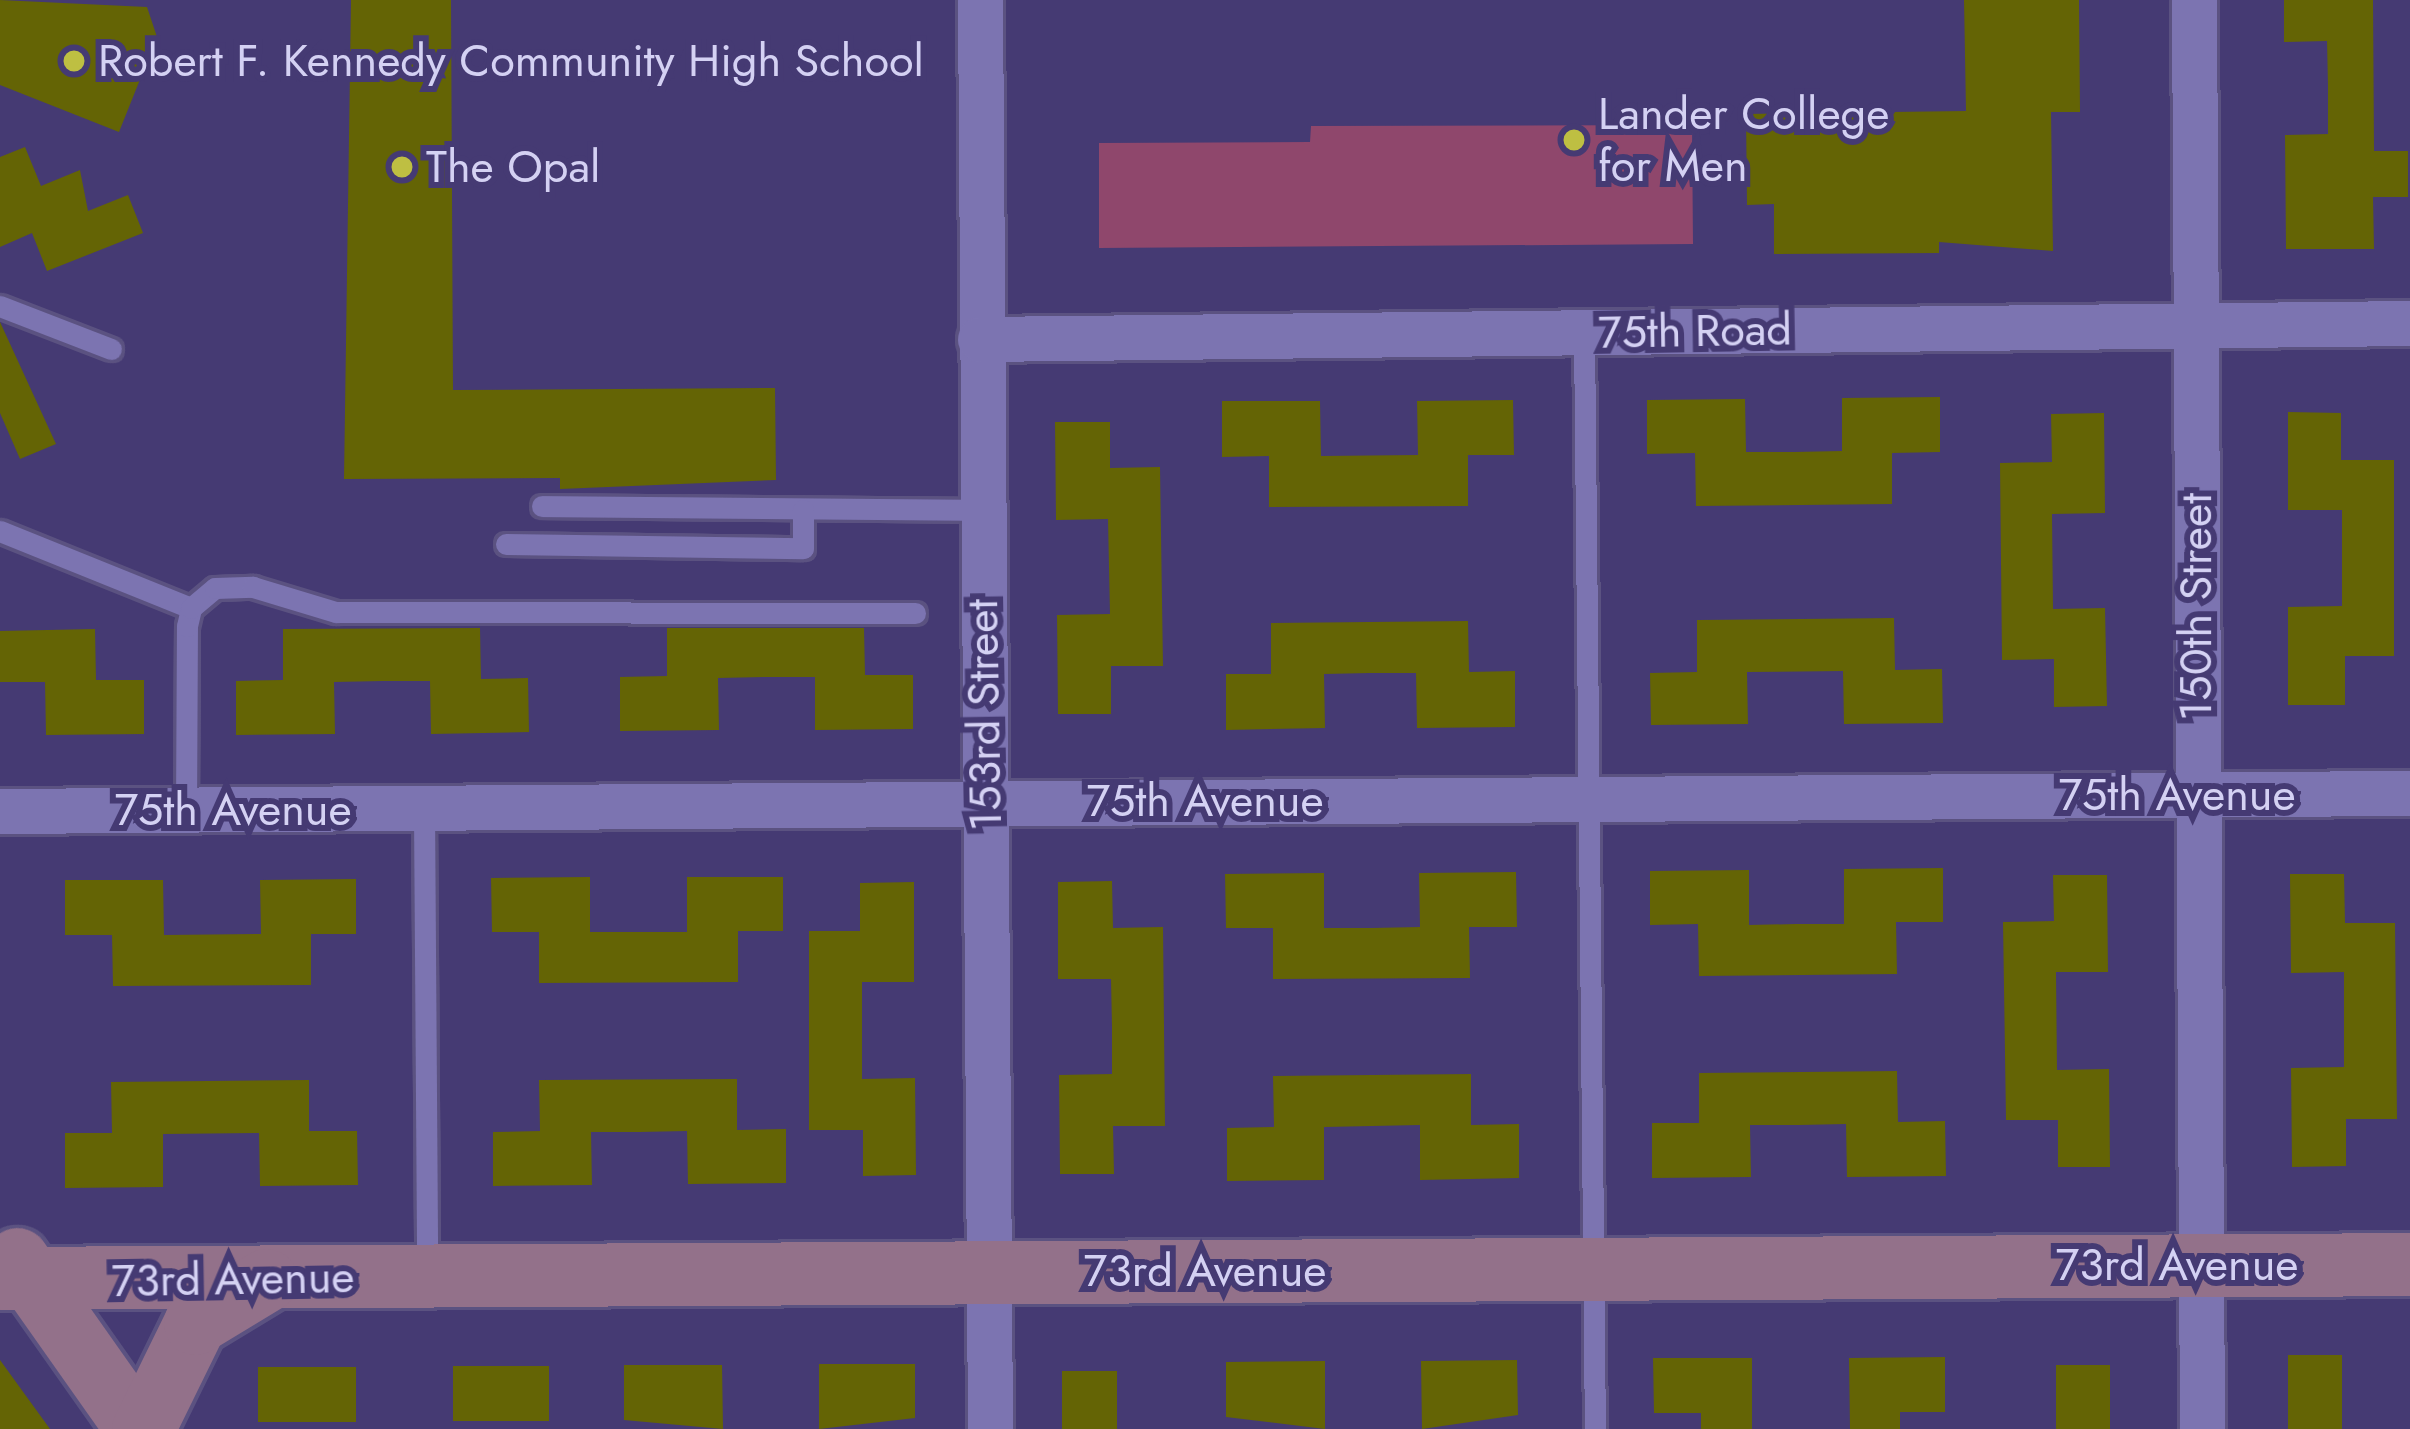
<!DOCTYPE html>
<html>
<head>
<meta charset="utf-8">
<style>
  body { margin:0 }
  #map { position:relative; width:2410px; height:1429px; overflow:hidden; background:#453a73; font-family:Jost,sans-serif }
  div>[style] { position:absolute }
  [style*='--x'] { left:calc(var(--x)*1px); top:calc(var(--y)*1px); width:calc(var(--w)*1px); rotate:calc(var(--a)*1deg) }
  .green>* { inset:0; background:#8f476c }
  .building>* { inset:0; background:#646405; transform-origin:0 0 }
  .roads { filter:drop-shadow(3px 0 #5b5281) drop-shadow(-3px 0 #5b5281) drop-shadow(0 3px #5b5281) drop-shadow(0 -3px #5b5281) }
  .lane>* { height:21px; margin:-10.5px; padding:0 10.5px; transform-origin:10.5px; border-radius:10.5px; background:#7c74b1 }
  .street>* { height:45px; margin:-22.5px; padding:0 22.5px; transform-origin:22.5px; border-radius:22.5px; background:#7c74b1 }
  .secondary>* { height:63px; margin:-31.5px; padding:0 31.5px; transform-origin:31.5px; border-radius:31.5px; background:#93718a }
  .dots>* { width:33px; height:33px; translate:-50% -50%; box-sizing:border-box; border:6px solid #453a73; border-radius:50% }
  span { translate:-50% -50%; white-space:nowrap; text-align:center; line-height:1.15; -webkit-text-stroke:12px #453a73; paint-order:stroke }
  .poi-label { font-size:45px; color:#d4d1f3 }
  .left { translate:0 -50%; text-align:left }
  .street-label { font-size:45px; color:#d4d1f3 }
</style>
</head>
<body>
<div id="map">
  <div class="green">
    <i style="clip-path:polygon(1692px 125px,1693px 244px,1099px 248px,1099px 143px,1310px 142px,1311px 126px)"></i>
  </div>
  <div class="building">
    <i style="clip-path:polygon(0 0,147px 7px,157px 37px,119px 132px,0 85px)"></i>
    <i style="clip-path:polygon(351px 0,451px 0,453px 390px,775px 388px,776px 480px,560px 489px,560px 478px,344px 479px)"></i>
    <i style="clip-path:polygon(1964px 0,2079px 0,2080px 112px,2051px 112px,2053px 251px,1939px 242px,1939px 253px,1774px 254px,1774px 204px,1747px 205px,1746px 114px,1966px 111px)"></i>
    <i style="clip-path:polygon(2284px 0,2373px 0,2374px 151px,2408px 151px,2408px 197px,2373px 197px,2374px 249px,2286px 249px,2285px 135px,2328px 134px,2328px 86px,2327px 41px,2284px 42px)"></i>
    <i style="clip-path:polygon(25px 147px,41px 186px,80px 170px,88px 211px,128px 195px,143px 233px,47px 271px,32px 233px,0 247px,0 157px)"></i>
    <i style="clip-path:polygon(0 322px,56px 444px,20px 459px,0 413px)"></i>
    <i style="clip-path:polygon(1940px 397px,1940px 452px,1892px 453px,1892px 504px,1696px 506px,1695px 453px,1647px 454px,1647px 400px,1745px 399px,1746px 452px,1794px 452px,1842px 451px,1842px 398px)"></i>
    <i style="clip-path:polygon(1513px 400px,1514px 455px,1468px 455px,1468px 506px,1269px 507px,1269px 456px,1222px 457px,1222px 401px,1320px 401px,1321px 456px,1418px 455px,1417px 401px)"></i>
    <i style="clip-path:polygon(2288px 412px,2341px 413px,2341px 460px,2394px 460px,2394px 656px,2345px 656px,2345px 705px,2288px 705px,2288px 607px,2342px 606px,2342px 510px,2288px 510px)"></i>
    <i style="clip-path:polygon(2104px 413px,2105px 513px,2052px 514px,2053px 609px,2105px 608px,2107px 706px,2054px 707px,2054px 659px,2002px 660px,2000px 463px,2052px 462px,2051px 414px)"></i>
    <i style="clip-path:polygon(1055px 422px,1110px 422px,1110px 468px,1160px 467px,1163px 666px,1111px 666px,1111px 714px,1058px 714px,1057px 615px,1110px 614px,1109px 567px,1108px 519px,1056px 520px)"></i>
    <i style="clip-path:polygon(1894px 618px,1895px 670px,1942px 669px,1943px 723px,1844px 724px,1843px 671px,1747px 672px,1748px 724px,1651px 725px,1650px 673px,1697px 672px,1697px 620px)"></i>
    <i style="clip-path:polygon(1468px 621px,1469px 672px,1515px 671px,1515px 727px,1417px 728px,1416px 673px,1370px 673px,1324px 674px,1325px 728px,1226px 730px,1226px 674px,1271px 674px,1271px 623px)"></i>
    <i style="clip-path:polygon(480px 628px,481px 679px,528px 678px,529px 732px,431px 734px,430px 681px,383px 681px,334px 682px,335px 734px,236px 735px,236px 681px,283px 680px,283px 629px)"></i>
    <i style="clip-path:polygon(667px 628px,864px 628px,865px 675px,913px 675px,913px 729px,815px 730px,815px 677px,766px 677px,718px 678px,719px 730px,620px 731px,620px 677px,667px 676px)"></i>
    <i style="clip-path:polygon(95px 629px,96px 680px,144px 680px,144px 734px,46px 735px,45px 682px,0 682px,0 631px)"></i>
    <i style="clip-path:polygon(1943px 868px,1943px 922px,1896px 922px,1897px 974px,1699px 976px,1698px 924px,1650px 925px,1650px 871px,1749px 870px,1749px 925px,1796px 924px,1844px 924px,1844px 869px)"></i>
    <i style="clip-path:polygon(1516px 872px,1517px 927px,1469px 927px,1470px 978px,1273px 979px,1273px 928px,1226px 928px,1225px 874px,1324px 873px,1324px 928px,1372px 928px,1420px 927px,1419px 873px)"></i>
    <i style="clip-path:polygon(2290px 874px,2344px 874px,2345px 923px,2395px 923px,2397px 1119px,2346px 1119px,2346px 1166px,2292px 1167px,2291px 1068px,2344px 1067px,2344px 972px,2291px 973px)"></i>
    <i style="clip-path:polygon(2053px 875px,2107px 875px,2108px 972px,2056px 972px,2057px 1070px,2109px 1069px,2110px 1167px,2058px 1167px,2058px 1120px,2006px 1120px,2003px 922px,2054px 921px)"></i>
    <i style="clip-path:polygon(590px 877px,590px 932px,687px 932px,687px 877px,783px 877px,783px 931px,738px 931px,738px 982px,539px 983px,539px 932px,492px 932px,491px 878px)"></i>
    <i style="clip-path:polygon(356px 879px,356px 934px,311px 934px,311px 985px,113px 986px,112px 935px,65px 935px,65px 880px,163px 880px,164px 935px,261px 934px,260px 880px)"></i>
    <i style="clip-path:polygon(1112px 881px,1113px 928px,1163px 927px,1165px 1126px,1113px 1126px,1114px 1174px,1060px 1174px,1059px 1075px,1112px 1074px,1112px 1027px,1111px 979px,1058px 979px,1058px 882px)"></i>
    <i style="clip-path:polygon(914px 882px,914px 982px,862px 982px,862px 1079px,915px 1078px,916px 1175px,863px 1176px,863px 1130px,809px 1130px,809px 931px,860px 931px,860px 883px)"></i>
    <i style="clip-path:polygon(1897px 1071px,1898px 1122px,1945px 1121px,1946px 1176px,1847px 1177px,1846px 1124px,1799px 1125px,1750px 1125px,1751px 1177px,1652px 1178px,1652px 1123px,1699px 1123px,1699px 1073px)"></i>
    <i style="clip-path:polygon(1471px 1074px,1471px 1125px,1519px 1124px,1519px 1178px,1420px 1180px,1420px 1125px,1324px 1127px,1324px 1180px,1227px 1181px,1227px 1128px,1274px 1127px,1273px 1076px)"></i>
    <i style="clip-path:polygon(737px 1079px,737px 1130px,786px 1129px,786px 1183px,688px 1184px,687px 1131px,639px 1132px,591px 1132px,592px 1185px,493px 1186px,493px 1132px,540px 1131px,539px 1080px)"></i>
    <i style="clip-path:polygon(309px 1080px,309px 1131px,357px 1131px,358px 1185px,260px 1186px,259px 1133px,163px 1134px,163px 1187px,65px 1188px,65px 1133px,112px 1133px,111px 1082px)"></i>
    <i style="left:2342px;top:1355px;width:74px;height:54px;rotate:90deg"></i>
    <i style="clip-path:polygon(1945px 1357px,1945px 1412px,1900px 1412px,1900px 1429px,1850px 1429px,1849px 1358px)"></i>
    <i style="clip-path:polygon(1653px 1358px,1752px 1358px,1752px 1429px,1701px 1429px,1701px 1413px,1654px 1413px)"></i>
    <i style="clip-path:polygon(0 1360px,50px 1429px,0 1429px)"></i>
    <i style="clip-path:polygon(1517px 1360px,1518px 1415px,1422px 1429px,1421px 1361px)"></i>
    <i style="clip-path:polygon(1325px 1361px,1325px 1429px,1226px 1417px,1226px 1362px)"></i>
    <i style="clip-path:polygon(819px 1364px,915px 1364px,915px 1418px,819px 1429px)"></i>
    <i style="clip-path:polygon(624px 1365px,722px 1365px,723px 1429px,624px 1420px)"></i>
    <i style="left:2056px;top:1365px;width:54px;height:64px"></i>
    <i style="left:549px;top:1366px;width:55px;height:96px;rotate:90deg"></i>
    <i style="left:258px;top:1367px;width:98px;height:55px"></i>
    <i style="left:1117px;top:1371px;width:58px;height:55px;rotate:90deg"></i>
  </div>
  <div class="roads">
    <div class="lane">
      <i style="--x:0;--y:306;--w:119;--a:21.2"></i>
      <i style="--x:1584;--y:332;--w:1097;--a:89.43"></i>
      <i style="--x:542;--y:506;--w:440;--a:0.5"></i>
      <i style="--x:0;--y:531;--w:206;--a:22"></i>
      <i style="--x:506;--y:544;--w:297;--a:0.8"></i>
      <i style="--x:803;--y:548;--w:38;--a:-90"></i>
      <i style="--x:424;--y:809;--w:461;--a:89.6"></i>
      <i style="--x:186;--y:811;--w:185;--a:-89.7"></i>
      <i style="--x:187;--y:626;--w:18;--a:-77"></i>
      <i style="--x:191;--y:608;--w:31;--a:-40"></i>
      <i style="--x:215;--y:588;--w:38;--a:-2"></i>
      <i style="--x:253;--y:587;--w:87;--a:16.8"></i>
      <i style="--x:336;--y:612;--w:579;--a:0.1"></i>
    </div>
    <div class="street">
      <i style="--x:980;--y:0;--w:1429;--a:89.6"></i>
      <i style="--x:2194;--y:0;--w:1429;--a:89.68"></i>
      <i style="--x:980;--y:339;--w:1430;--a:-0.64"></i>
      <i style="--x:0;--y:811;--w:2410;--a:-0.43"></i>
    </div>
    <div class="secondary">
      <i style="--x:17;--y:1259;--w:208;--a:54.8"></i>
      <i style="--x:0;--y:1278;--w:2410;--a:-0.33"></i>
      <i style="--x:143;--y:1429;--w:118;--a:-63.9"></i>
      <i style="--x:195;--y:1323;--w:83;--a:-31.2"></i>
    </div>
  </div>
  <div class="dots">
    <i style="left:74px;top:61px;background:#bebf42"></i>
    <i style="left:1574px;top:140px;background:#bebf42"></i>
    <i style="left:402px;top:167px;background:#bebf42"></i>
  </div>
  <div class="poi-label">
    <span class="left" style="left:98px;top:61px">Robert F. Kennedy Community High School</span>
    <span class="left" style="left:1598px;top:140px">Lander College<br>for Men</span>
    <span class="left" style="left:426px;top:167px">The Opal</span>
  </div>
  <div class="street-label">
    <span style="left:1695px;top:331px;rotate:-1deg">75th Road</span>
    <span style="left:2196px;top:607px;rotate:-90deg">150th Street</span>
    <span style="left:984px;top:715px;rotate:-91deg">153rd Street</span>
    <span style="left:2177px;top:795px">75th Avenue</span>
    <span style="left:1205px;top:801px">75th Avenue</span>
    <span style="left:233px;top:810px">75th Avenue</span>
    <span style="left:2177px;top:1265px">73rd Avenue</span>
    <span style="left:1205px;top:1271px">73rd Avenue</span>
    <span style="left:233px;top:1279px;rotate:-1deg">73rd Avenue</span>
  </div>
</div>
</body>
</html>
